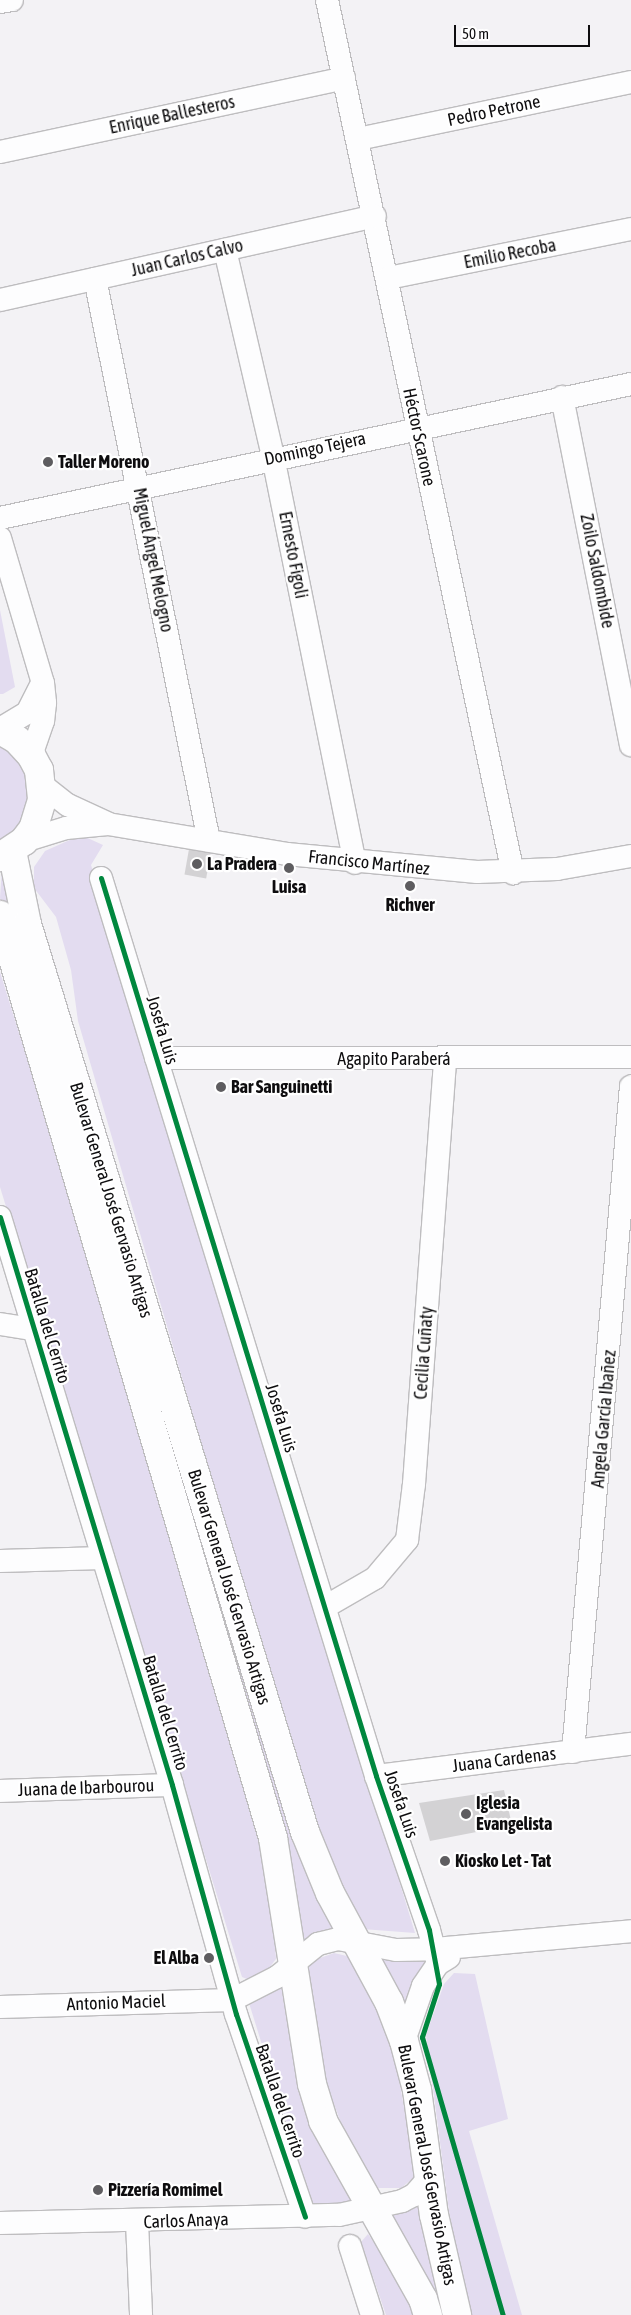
<!DOCTYPE html>
<html>
<head>
<meta charset="utf-8">
<style>
  body { margin:0 }
  #map { position:relative; width:631px; height:2315px; overflow:hidden; background:#f3f2f5; font-family:"Asap Condensed",sans-serif }
  div>[style] { position:absolute }
  [style*='--x'] { left:calc(var(--x)*1px); top:calc(var(--y)*1px); width:calc(var(--w)*1px); rotate:calc(var(--a)*1deg) }
  .green>* { inset:0; background:#e3dcf0 }
  .building>* { inset:0; background:#d3d2d4; transform-origin:0 0 }
  .roads { filter:drop-shadow(1px 0 #bebdbf) drop-shadow(-1px 0 #bebdbf) drop-shadow(0 1px #bebdbf) drop-shadow(0 -1px #bebdbf) }
  .minor>* { height:22px; margin:-11px; padding:0 11px; transform-origin:11px; border-radius:11px; background:#fdfdfe }
  .major>* { height:28px; margin:-14px; padding:0 14px; transform-origin:14px; border-radius:14px; background:#fdfdfe }
  .cycleway>* { height:5px; margin:-2.5px; padding:0 2.5px; transform-origin:2.5px; border-radius:2.5px; background:#00873e }
  .dots>* { width:14px; height:14px; translate:-50% -50%; box-sizing:border-box; border:2px solid #fff; border-radius:50% }
  span { translate:-50% -50%; white-space:nowrap; text-align:center; line-height:1.15; -webkit-text-stroke:4.5px #fff; paint-order:stroke }
  .street-label { font-size:18px; color:#0e0d0f }
  .poi-label { font-size:18px; color:#0e0d0f; font-weight:700 }
  .left { translate:0 -50%; text-align:left }
  .right { translate:-100% -50%; text-align:right }
  .scale { position:absolute; left:454px; top:25px; width:136px; height:22px; box-sizing:border-box; border:2px solid #0e0d0f; border-top:0; padding-left:6px; font-size:15px; line-height:18px; white-space:nowrap; color:#0e0d0f; -webkit-text-stroke:4px #fff; paint-order:stroke }
</style>
</head>
<body>
<div id="map">
  <div class="green">
    <i style="clip-path:polygon(0 610px,15px 687px,3px 694px,0 694px)"></i>
    <i style="clip-path:polygon(0 740px,8px 745px,33px 781px,26px 824px,0 846px)"></i>
    <i style="clip-path:polygon(81px 835px,103px 845px,91px 865px,415px 1933px,362px 1929px,309px 1813px,78px 1021px,71px 970px,56px 917px,34px 888px,34px 867px,45px 851px)"></i>
    <i style="clip-path:polygon(2px 867px,305px 1861px,324px 1914px,335px 1932px,311px 1936px,300px 1943px,292px 1864px,273px 1789px,0 898px)"></i>
    <i style="clip-path:polygon(0 972px,127px 1380px,271px 1879px,276px 1959px,266px 1972px,252px 1981px,242px 1977px,0 1187px)"></i>
    <i style="clip-path:polygon(334px 1953px,351px 1957px,379px 2008px,394px 2051px,416px 2176px,401px 2188px,375px 2188px,347px 2139px,325px 2080px,307px 1971px,312px 1961px)"></i>
    <i style="clip-path:polygon(382px 1959px,431px 1960px,407px 2012px)"></i>
    <i style="clip-path:polygon(454px 1973px,475px 1974px,508px 2119px,469px 2131px,522px 2315px,468px 2315px,449px 2211px,426px 2035px,444px 1984px)"></i>
    <i style="clip-path:polygon(281px 1986px,297px 2079px,310px 2120px,328px 2160px,352px 2200px,350px 2204px,319px 2205px,311px 2202px,249px 2003px)"></i>
    <i style="clip-path:polygon(421px 2206px,445px 2315px,438px 2315px,391px 2214px)"></i>
    <i style="clip-path:polygon(368px 2234px,395px 2271px,416px 2315px,386px 2315px,361px 2242px)"></i>
  </div>
  <div class="building">
    <i style="left:189px;top:849px;width:22px;height:26px;rotate:10deg"></i>
    <i style="clip-path:polygon(504px 1790px,512px 1825px,430px 1841px,419px 1803px)"></i>
  </div>
  <div class="roads">
    <div class="minor">
      <i style="--x:327;--y:0;--w:893;--a:77.97"></i>
      <i style="--x:0;--y:2;--w:12;--a:-9"></i>
      <i style="--x:358;--y:139;--w:279;--a:-11.8"></i>
      <i style="--x:0;--y:152;--w:352;--a:-12.1"></i>
      <i style="--x:225;--y:250;--w:212;--a:76.9"></i>
      <i style="--x:273;--y:457;--w:414;--a:78.6"></i>
      <i style="--x:388;--y:278;--w:248;--a:-11.4"></i>
      <i style="--x:95;--y:279;--w:573;--a:78.53"></i>
      <i style="--x:0;--y:300;--w:384;--a:-12.6"></i>
      <i style="--x:562;--y:397;--w:355;--a:78.8"></i>
      <i style="--x:0;--y:518;--w:645;--a:-11.99"></i>
      <i style="--x:0;--y:538;--w:151;--a:73.5"></i>
      <i style="--x:43;--y:683;--w:20;--a:84"></i>
      <i style="--x:45;--y:703;--w:18;--a:96"></i>
      <i style="--x:43;--y:721;--w:36;--a:109"></i>
      <i style="--x:0;--y:729;--w:31;--a:-31"></i>
      <i style="--x:27;--y:713;--w:33;--a:-63"></i>
      <i style="--x:42;--y:785;--w:33;--a:38"></i>
      <i style="--x:68;--y:805;--w:43;--a:24.8"></i>
      <i style="--x:24;--y:841;--w:44;--a:-17.2"></i>
      <i style="--x:66;--y:828;--w:42;--a:-5.4"></i>
      <i style="--x:108;--y:824;--w:181;--a:9.5"></i>
      <i style="--x:287;--y:854;--w:191;--a:5.4"></i>
      <i style="--x:477;--y:872;--w:80;--a:-2.1"></i>
      <i style="--x:557;--y:869;--w:75;--a:-10"></i>
      <i style="--x:101;--y:878;--w:939;--a:72.97"></i>
      <i style="--x:376;--y:1776;--w:163;--a:71"></i>
      <i style="--x:429;--y:1930;--w:35;--a:75"></i>
      <i style="--x:156;--y:1058;--w:475;--a:-0.1"></i>
      <i style="--x:0;--y:1217;--w:593;--a:73.15"></i>
      <i style="--x:172;--y:1785;--w:238;--a:74.4"></i>
      <i style="--x:236;--y:2014;--w:214;--a:71.2"></i>
      <i style="--x:0;--y:1324;--w:33;--a:9"></i>
      <i style="--x:0;--y:1561;--w:103;--a:-1.7"></i>
      <i style="--x:325;--y:1607;--w:58;--a:-30.1"></i>
      <i style="--x:375;--y:1578;--w:50;--a:-49.9"></i>
      <i style="--x:407;--y:1540;--w:56;--a:-82.9"></i>
      <i style="--x:414;--y:1484;--w:426;--a:-85.8"></i>
      <i style="--x:573;--y:1752;--w:668;--a:-85.02"></i>
      <i style="--x:376;--y:1776;--w:257;--a:-7.2"></i>
      <i style="--x:0;--y:1791;--w:172;--a:-2"></i>
      <i style="--x:0;--y:2007;--w:232;--a:-1.7"></i>
      <i style="--x:232;--y:2000;--w:51;--a:-27.1"></i>
      <i style="--x:277;--y:1977;--w:53;--a:-38.8"></i>
      <i style="--x:318;--y:1944;--w:21;--a:-14"></i>
      <i style="--x:338;--y:1939;--w:59;--a:10.7"></i>
      <i style="--x:396;--y:1950;--w:39;--a:-1"></i>
      <i style="--x:435;--y:1949;--w:197;--a:-5.2"></i>
      <i style="--x:404;--y:2041;--w:58;--a:-70.9"></i>
      <i style="--x:423;--y:1986;--w:27;--a:-56"></i>
      <i style="--x:438;--y:1964;--w:13;--a:-32"></i>
      <i style="--x:137;--y:2222;--w:93;--a:87.5"></i>
      <i style="--x:0;--y:2223;--w:339;--a:-1.4"></i>
      <i style="--x:339;--y:2215;--w:65;--a:-12.5"></i>
      <i style="--x:402;--y:2201;--w:13;--a:-27"></i>
      <i style="--x:414;--y:2195;--w:21;--a:-49"></i>
      <i style="--x:350;--y:2246;--w:72;--a:72.3"></i>
    </div>
    <div class="major">
      <i style="--x:0;--y:730;--w:20;--a:30"></i>
      <i style="--x:17;--y:740;--w:21;--a:47"></i>
      <i style="--x:31;--y:755;--w:17;--a:62"></i>
      <i style="--x:39;--y:770;--w:30;--a:84"></i>
      <i style="--x:42;--y:800;--w:30;--a:107"></i>
      <i style="--x:33;--y:829;--w:15;--a:127"></i>
      <i style="--x:24;--y:841;--w:29;--a:146"></i>
      <i style="--x:12;--y:851;--w:75;--a:78.4"></i>
      <i style="--x:27;--y:924;--w:950;--a:72.98"></i>
      <i style="--x:305;--y:1832;--w:66;--a:67.7"></i>
      <i style="--x:330;--y:1893;--w:124;--a:61.6"></i>
      <i style="--x:389;--y:2002;--w:42;--a:69"></i>
      <i style="--x:404;--y:2041;--w:51;--a:75.1"></i>
      <i style="--x:417;--y:2090;--w:126;--a:82.3"></i>
      <i style="--x:434;--y:2215;--w:103;--a:77"></i>
      <i style="--x:0;--y:915;--w:963;--a:73.52"></i>
      <i style="--x:273;--y:1838;--w:249;--a:81"></i>
      <i style="--x:312;--y:2084;--w:39;--a:73"></i>
      <i style="--x:323;--y:2121;--w:204;--a:60.7"></i>
      <i style="--x:423;--y:2299;--w:17;--a:73"></i>
    </div>
  </div>
  <div class="cycleway">
    <i style="--x:101;--y:878;--w:939;--a:72.97"></i>
    <i style="--x:376;--y:1776;--w:163;--a:71"></i>
    <i style="--x:429;--y:1930;--w:55;--a:79.5"></i>
    <i style="--x:439;--y:1984;--w:56;--a:107.8"></i>
    <i style="--x:422;--y:2037;--w:290;--a:73.8"></i>
    <i style="--x:0;--y:1217;--w:593;--a:73.15"></i>
    <i style="--x:172;--y:1785;--w:238;--a:74.4"></i>
    <i style="--x:236;--y:2014;--w:214;--a:71.2"></i>
  </div>
  <div class="dots">
    <i style="left:48px;top:462px;background:#5e5d60"></i>
    <i style="left:197px;top:864px;background:#5e5d60"></i>
    <i style="left:289px;top:868px;background:#5e5d60"></i>
    <i style="left:410px;top:886px;background:#5e5d60"></i>
    <i style="left:221px;top:1087px;background:#5e5d60"></i>
    <i style="left:466px;top:1814px;background:#5e5d60"></i>
    <i style="left:445px;top:1861px;background:#5e5d60"></i>
    <i style="left:209px;top:1958px;background:#5e5d60"></i>
    <i style="left:98px;top:2190px;background:#5e5d60"></i>
  </div>
  <div class="street-label">
    <span style="left:494px;top:111px;rotate:-12deg">Pedro Petrone</span>
    <span style="left:172px;top:115px;rotate:-12deg">Enrique Ballesteros</span>
    <span style="left:510px;top:254px;rotate:-11deg">Emilio Recoba</span>
    <span style="left:187px;top:258px;rotate:-13deg">Juan Carlos Calvo</span>
    <span style="left:419px;top:437px;rotate:78deg">Héctor Scarone</span>
    <span style="left:315px;top:449px;rotate:-12deg">Domingo Tejera</span>
    <span style="left:293px;top:555px;rotate:79deg">Ernesto Figoli</span>
    <span style="left:153px;top:560px;rotate:79deg">Miguel Ángel Melogno</span>
    <span style="left:597px;top:571px;rotate:79deg">Zoilo Saldombide</span>
    <span style="left:369px;top:863px;rotate:6deg">Francisco Martínez</span>
    <span style="left:162px;top:1030px;rotate:73deg">Josefa Luis</span>
    <span style="left:394px;top:1059px">Agapito Paraberá</span>
    <span style="left:111px;top:1200px;rotate:73deg">Bulevar General José Gervasio Artigas</span>
    <span style="left:47px;top:1326px;rotate:73deg">Batalla del Cerrito</span>
    <span style="left:424px;top:1353px;rotate:-86deg">Cecilia Cuñaty</span>
    <span style="left:281px;top:1418px;rotate:73deg">Josefa Luis</span>
    <span style="left:604px;top:1419px;rotate:-85deg">Angela García Ibañez</span>
    <span style="left:229px;top:1587px;rotate:73deg">Bulevar General José Gervasio Artigas</span>
    <span style="left:165px;top:1713px;rotate:73deg">Batalla del Cerrito</span>
    <span style="left:504px;top:1760px;rotate:-7deg">Juana Cardenas</span>
    <span style="left:86px;top:1788px;rotate:-2deg">Juana de Ibarbourou</span>
    <span style="left:401px;top:1804px;rotate:71deg">Josefa Luis</span>
    <span style="left:116px;top:2003px;rotate:-2deg">Antonio Maciel</span>
    <span style="left:280px;top:2101px;rotate:71deg">Batalla del Cerrito</span>
    <span style="left:427px;top:2165px;rotate:79deg">Bulevar General José Gervasio Artigas</span>
    <span style="left:186px;top:2221px;rotate:-2deg">Carlos Anaya</span>
  </div>
  <div class="poi-label">
    <span class="left" style="left:58px;top:462px">Taller Moreno</span>
    <span class="left" style="left:207px;top:864px">La Pradera</span>
    <span style="left:289px;top:887px">Luisa</span>
    <span style="left:410px;top:905px">Richver</span>
    <span class="left" style="left:231px;top:1087px">Bar Sanguinetti</span>
    <span class="left" style="left:476px;top:1814px">Iglesia<br>Evangelista</span>
    <span class="left" style="left:455px;top:1861px">Kiosko Let - Tat</span>
    <span class="right" style="left:199px;top:1958px">El Alba</span>
    <span class="left" style="left:108px;top:2190px">Pizzería Romimel</span>
  </div>
  <div class="scale">50 m</div>
</div>
</body>
</html>
